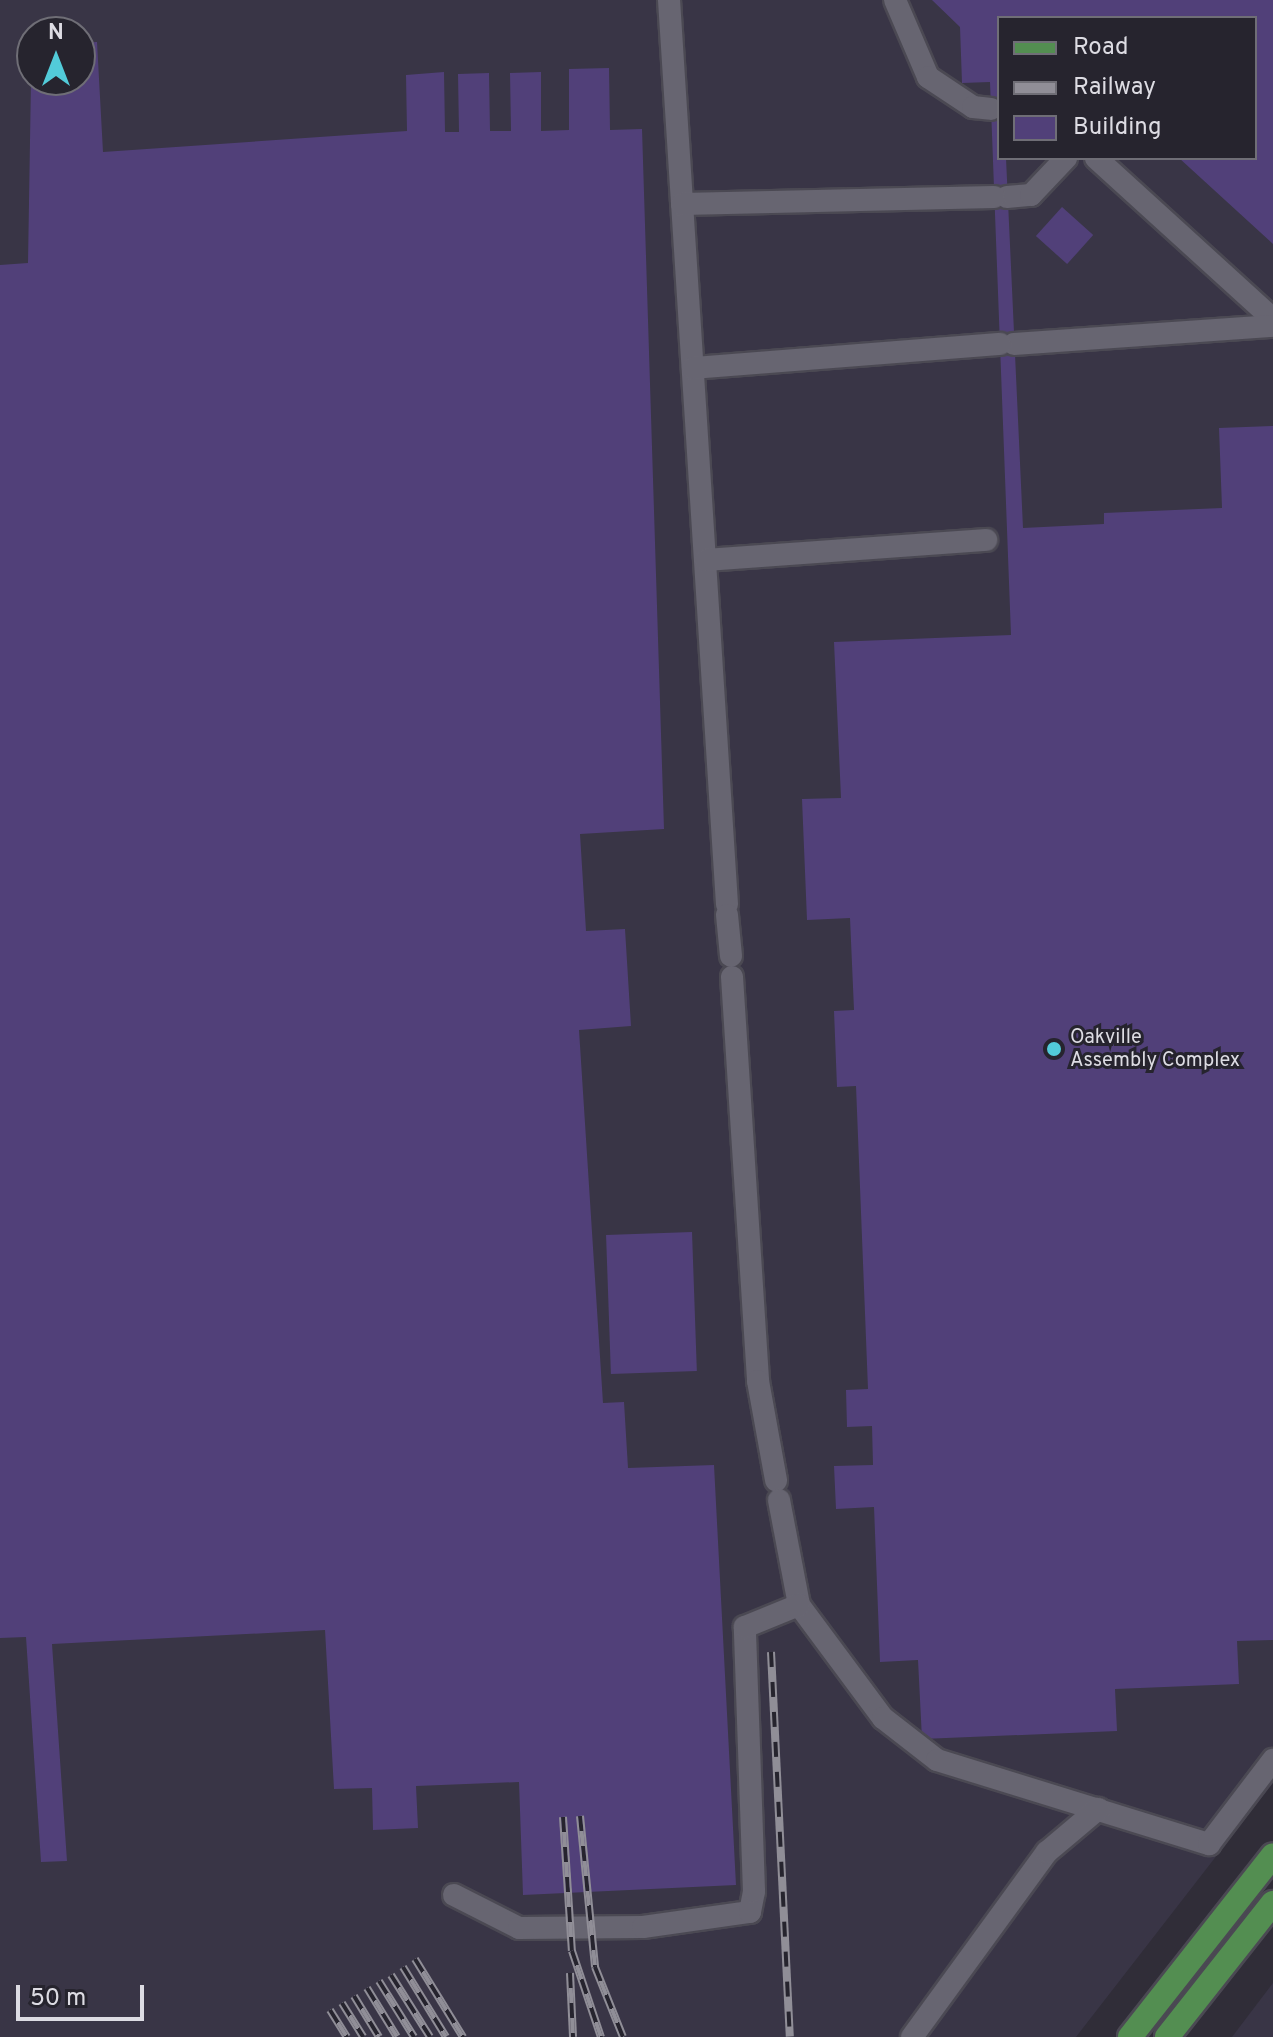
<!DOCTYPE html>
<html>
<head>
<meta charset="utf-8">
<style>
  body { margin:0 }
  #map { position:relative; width:1273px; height:2037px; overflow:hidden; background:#302d38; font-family:Overpass,sans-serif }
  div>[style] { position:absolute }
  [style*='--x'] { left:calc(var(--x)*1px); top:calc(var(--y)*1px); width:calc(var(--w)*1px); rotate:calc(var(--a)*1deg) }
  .built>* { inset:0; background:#393546 }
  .building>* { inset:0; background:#514079; transform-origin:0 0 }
  .roads { filter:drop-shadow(2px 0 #4b4953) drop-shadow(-2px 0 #4b4953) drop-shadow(0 2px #4b4953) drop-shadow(0 -2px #4b4953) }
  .minor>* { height:22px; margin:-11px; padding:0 11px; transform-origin:11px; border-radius:11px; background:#676571 }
  .major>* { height:24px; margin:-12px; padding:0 12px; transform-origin:12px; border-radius:12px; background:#538e51 }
  .rail>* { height:8px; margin-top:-4px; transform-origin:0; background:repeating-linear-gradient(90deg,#26242e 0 15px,#908e97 0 30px); box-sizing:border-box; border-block:2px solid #908e97 }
  .dots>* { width:22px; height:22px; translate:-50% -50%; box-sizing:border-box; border:4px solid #26242e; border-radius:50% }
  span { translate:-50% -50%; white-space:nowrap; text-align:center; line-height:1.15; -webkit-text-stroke:6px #26242e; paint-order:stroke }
  .poi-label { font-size:20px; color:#dddce3 }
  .left { translate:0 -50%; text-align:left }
  .legend { position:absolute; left:997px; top:16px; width:260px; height:144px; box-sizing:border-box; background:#26242e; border:2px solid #6f6e76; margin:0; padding:10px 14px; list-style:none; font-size:24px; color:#dddce3 }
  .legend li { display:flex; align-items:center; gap:16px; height:40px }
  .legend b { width:40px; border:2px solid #6f6e76 }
  .north { position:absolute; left:16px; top:16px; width:80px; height:80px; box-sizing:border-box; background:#26242e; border:2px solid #6f6e76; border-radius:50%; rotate:0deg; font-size:22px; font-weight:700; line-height:32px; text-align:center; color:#dddce3 }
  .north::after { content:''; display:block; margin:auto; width:28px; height:36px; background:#52cbd9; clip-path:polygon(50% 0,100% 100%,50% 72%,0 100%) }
  .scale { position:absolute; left:16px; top:1985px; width:128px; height:36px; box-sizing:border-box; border:4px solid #dddce3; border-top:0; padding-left:10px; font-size:24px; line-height:28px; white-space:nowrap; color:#dddce3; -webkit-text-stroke:6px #26242e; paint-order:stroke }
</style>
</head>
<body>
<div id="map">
  <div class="built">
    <i style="clip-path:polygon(evenodd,0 0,1273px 0,1273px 1783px,1076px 2037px,0 2037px,0 0,999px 18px,1255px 18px,1255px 158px,999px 158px,999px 18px,0 0,32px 32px,80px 32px,80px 80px,32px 80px,32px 32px)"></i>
    <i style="clip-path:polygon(1273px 1983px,1273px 2037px,1232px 2037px)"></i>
  </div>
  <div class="building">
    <i style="clip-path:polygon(932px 0,1273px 0,1273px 244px,1179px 158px,1255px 158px,1255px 18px,999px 18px,999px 158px,1006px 158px,1023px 528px,1104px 524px,1104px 513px,1222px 508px,1219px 428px,1273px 426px,1273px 1640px,1237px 1641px,1239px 1684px,1115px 1689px,1117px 1731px,922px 1739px,918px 1660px,880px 1662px,874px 1507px,836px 1509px,834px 1466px,873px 1465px,872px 1426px,847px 1427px,846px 1390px,868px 1389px,856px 1086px,837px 1087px,834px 1011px,854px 1010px,850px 918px,807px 920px,802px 799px,841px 798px,834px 642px,1011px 635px,990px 82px,962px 83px,960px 27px)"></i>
    <i style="clip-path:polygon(97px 42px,103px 152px,407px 131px,406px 75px,444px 72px,445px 132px,459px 132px,458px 74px,489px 73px,490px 131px,511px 131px,510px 73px,541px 72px,541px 131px,569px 130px,569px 69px,609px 68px,610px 130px,642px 129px,664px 829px,580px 834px,586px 931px,625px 929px,631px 1026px,579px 1030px,603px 1403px,624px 1402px,628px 1468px,714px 1465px,736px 1885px,523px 1895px,519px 1782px,416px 1786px,418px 1828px,373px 1830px,372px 1788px,334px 1789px,325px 1630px,52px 1644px,67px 1861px,41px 1862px,26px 1637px,0 1638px,0 265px,28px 263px,31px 80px,80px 80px,80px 43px)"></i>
    <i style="left:1062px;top:207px;width:42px;height:39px;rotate:42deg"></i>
    <i style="left:692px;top:1232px;width:139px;height:86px;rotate:88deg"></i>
  </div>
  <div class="roads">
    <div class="minor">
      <i style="--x:669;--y:0;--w:906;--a:86.33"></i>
      <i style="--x:895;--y:0;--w:84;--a:66.8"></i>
      <i style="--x:928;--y:77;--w:54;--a:33.7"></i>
      <i style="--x:973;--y:107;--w:18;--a:6"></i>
      <i style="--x:1096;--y:158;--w:239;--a:42.3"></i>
      <i style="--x:1007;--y:197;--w:24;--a:-5"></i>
      <i style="--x:1031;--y:195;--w:51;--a:-46.6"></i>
      <i style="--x:682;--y:204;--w:312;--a:-1.3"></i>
      <i style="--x:1014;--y:344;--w:260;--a:-4"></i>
      <i style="--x:693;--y:368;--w:308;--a:-4.5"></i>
      <i style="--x:706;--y:560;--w:281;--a:-4.1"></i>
      <i style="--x:727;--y:915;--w:41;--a:84.4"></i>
      <i style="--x:732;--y:977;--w:405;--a:86.3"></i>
      <i style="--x:758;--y:1381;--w:101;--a:79.7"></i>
      <i style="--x:779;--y:1500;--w:107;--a:79.2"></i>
      <i style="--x:799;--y:1605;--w:141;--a:53.4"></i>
      <i style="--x:883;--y:1718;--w:68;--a:37.9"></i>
      <i style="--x:937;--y:1760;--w:285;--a:17.2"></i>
      <i style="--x:1209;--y:1844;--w:106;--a:-52.7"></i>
      <i style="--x:454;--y:1895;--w:73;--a:26.9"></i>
      <i style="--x:519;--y:1928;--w:124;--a:-0.5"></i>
      <i style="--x:643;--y:1927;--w:108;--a:-8"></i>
      <i style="--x:750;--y:1912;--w:21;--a:-79"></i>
      <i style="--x:754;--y:1891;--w:264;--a:-92"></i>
      <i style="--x:745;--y:1627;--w:58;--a:-22.2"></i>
      <i style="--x:912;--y:2037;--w:229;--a:-53.9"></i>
      <i style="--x:1047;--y:1852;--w:67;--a:-40.1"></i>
    </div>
    <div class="major">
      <i style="--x:1130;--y:2037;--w:231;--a:-51.8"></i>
      <i style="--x:1167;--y:2037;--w:171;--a:-51.7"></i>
    </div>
  </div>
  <div class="rail">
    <i style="--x:771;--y:1652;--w:385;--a:87.2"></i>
    <i style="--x:580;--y:1816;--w:152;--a:84.3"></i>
    <i style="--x:595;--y:1967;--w:75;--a:68.2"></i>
    <i style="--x:563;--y:1817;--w:134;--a:86.2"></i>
    <i style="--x:572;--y:1951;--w:91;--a:71.4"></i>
    <i style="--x:415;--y:1959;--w:92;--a:58.4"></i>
    <i style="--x:403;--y:1967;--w:82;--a:58.4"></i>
    <i style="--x:570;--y:1973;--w:64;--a:87.3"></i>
    <i style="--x:391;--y:1975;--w:73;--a:57.8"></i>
    <i style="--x:379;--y:1981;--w:66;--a:58"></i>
    <i style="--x:367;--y:1988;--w:57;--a:58.5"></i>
    <i style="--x:354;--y:1996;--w:48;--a:58.6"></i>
    <i style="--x:342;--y:2003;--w:40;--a:58"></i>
    <i style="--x:330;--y:2010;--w:32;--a:58"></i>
  </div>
  <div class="dots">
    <i style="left:1054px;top:1049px;background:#52cbd9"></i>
  </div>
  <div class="poi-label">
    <span class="left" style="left:1070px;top:1050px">Oakville<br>Assembly Complex</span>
  </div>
  <ul class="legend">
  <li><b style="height:10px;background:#538e51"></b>Road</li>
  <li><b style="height:10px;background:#908e97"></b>Railway</li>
  <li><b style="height:22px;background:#514079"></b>Building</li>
  </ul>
  <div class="north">N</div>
  <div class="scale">50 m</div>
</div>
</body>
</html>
